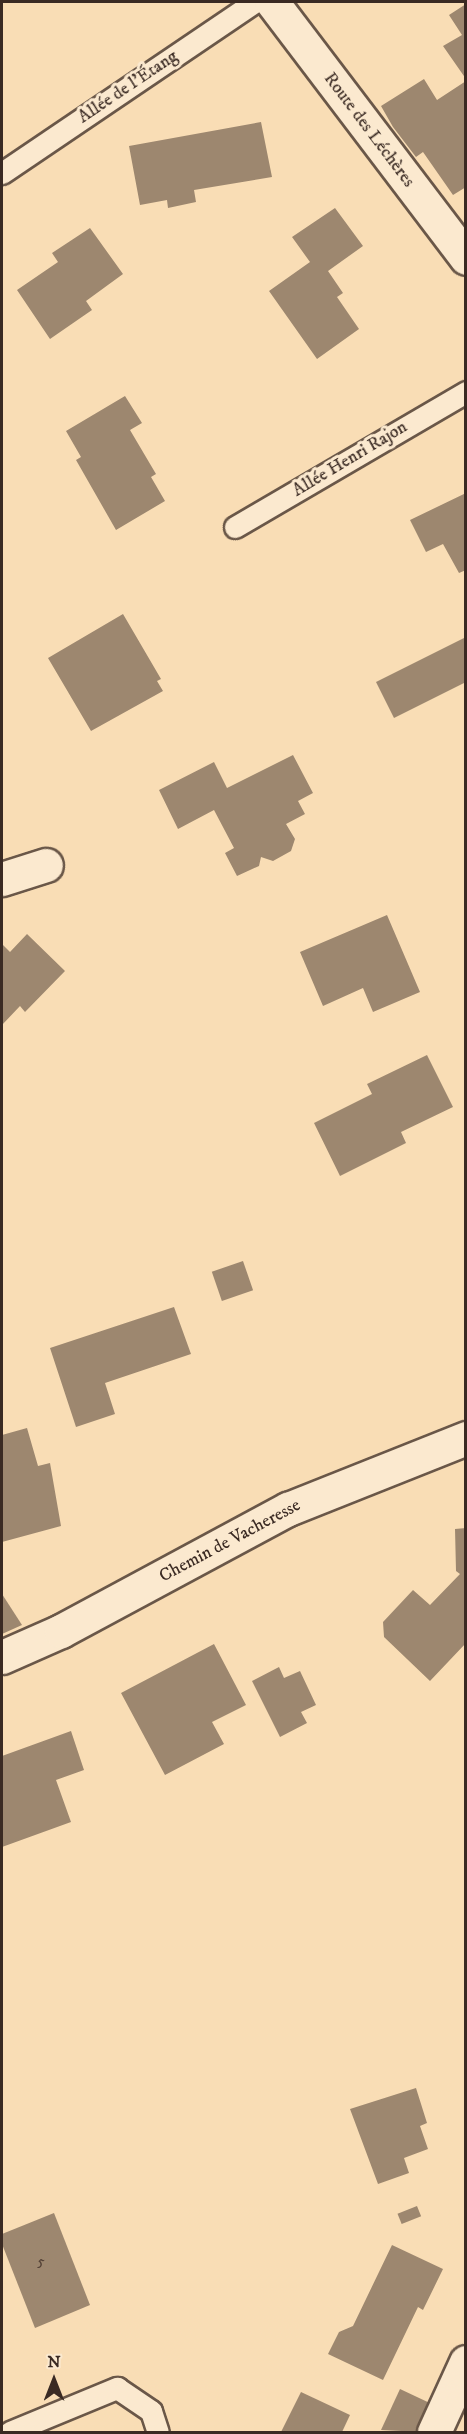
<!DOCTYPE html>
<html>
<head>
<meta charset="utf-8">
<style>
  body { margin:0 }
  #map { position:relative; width:467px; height:2434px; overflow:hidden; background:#f9ddb5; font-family:"IM FELL DW Pica",serif }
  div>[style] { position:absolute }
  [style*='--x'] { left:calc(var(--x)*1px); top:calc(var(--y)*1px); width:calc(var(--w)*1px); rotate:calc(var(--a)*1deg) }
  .building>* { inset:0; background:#9d876f; transform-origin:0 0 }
  .roads { filter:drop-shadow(2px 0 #6a5748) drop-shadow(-2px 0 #6a5748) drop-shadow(0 2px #6a5748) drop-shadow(0 -2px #6a5748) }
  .service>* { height:21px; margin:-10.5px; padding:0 10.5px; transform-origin:10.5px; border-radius:10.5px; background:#fbe9cf }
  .minor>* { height:33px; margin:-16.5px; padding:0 16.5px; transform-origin:16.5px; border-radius:16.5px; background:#fbe9cf }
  span { translate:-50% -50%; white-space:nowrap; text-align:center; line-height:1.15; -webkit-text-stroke:6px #fbe9cf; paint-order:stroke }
  .number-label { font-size:15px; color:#534136 }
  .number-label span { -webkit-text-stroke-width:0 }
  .street-label { font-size:18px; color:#3a2a23 }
  .frame { position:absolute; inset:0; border:3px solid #3a2a23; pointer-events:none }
  .north { position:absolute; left:24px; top:2350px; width:60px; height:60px; -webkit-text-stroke:4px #fbe9cf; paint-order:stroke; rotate:0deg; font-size:16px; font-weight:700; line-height:24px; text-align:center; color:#3a2a23 }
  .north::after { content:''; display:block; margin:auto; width:21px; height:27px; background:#3a2a23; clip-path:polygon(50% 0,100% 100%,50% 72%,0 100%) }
</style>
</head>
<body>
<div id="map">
  <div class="building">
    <i style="clip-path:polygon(466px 4px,466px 79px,443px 46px,462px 35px,449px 15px)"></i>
    <i style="clip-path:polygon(424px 79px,437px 100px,466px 81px,466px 187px,453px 195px,423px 152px,416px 157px,393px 127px,381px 106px)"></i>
    <i style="clip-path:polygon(261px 122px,272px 177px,194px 190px,196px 202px,168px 208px,167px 200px,140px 205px,129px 146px)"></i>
    <i style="clip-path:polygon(335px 208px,363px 246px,328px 271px,343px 293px,337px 297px,359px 329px,317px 359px,269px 291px,310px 262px,292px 237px)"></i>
    <i style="clip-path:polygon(90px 228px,123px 274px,86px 301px,92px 310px,50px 339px,17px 290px,58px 262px,52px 253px)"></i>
    <i style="clip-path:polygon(125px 396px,142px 423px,130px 430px,156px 474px,151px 477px,165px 501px,116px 530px,76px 460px,81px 457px,66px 431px)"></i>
    <i style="clip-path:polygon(466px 493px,466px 570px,459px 573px,443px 544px,426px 552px,410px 520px)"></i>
    <i style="clip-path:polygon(123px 614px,161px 679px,157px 681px,163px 691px,91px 731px,48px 658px)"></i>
    <i style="clip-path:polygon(466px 637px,466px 682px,394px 718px,376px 682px)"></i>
    <i style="clip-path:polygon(293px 755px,313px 793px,298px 801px,305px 814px,286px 824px,295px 839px,291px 851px,273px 861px,261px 857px,259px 866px,237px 876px,225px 853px,234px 848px,214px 810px,178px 829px,159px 790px,214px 762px,227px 788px)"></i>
    <i style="clip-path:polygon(387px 915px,420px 992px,373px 1012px,363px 988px,323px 1006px,300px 952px)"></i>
    <i style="clip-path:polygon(27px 934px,65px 971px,25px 1012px,20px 1006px,2px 1025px,2px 944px,10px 952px)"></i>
    <i style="clip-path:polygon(427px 1055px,453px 1107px,401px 1132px,406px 1143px,340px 1176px,314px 1123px,372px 1094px,367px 1084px)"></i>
    <i style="left:243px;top:1261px;width:31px;height:33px;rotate:71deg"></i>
    <i style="clip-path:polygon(174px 1307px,191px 1354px,105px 1383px,115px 1414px,76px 1427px,50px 1348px)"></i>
    <i style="clip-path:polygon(27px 1428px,38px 1466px,50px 1463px,61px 1526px,2px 1542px,2px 1435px)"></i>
    <i style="clip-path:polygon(466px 1528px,466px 1643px,430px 1681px,384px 1637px,383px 1622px,413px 1590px,430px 1605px,460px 1574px,456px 1571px,455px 1529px)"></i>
    <i style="clip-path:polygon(2px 1594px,22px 1625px,2px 1634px)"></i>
    <i style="clip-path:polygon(214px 1644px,246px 1705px,212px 1722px,224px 1744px,165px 1775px,121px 1693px)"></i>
    <i style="clip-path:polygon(279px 1667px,284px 1678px,300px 1671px,316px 1705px,301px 1712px,307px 1723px,280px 1737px,252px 1681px)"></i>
    <i style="clip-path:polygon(71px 1731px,84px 1770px,56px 1780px,71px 1822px,2px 1847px,2px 1756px)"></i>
    <i style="clip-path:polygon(416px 2088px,427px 2123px,420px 2126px,428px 2149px,404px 2158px,409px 2173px,378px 2184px,350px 2109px)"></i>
    <i style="left:417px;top:2206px;width:11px;height:21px;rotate:68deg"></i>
    <i style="clip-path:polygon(54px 2213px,90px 2305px,35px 2328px,2px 2244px,2px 2234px)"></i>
    <i style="clip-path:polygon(392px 2245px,443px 2269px,423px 2310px,418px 2307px,383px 2380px,328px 2354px,339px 2332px,353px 2326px)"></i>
    <i style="clip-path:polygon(400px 2389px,434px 2405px,422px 2432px,381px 2430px)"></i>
    <i style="clip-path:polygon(301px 2392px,350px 2415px,342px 2432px,281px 2432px)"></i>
  </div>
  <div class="roads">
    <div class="service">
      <i style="--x:2;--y:173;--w:305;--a:-34.1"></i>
      <i style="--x:235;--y:527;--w:268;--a:-30.3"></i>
      <i style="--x:10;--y:2432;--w:116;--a:-22.4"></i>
      <i style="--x:117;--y:2388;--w:41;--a:34.1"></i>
      <i style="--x:151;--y:2411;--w:22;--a:72"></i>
    </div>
    <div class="minor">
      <i style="--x:272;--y:2;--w:321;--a:52.8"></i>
      <i style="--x:2;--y:879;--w:46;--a:-17.7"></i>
      <i style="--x:2;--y:1657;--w:64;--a:-23.8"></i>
      <i style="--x:61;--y:1631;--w:258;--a:-28.3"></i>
      <i style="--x:288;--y:1509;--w:192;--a:-21.7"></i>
      <i style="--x:434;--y:2432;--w:77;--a:-65.4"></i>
    </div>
  </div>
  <div class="number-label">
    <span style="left:41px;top:2262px">5</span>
  </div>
  <div class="street-label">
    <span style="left:128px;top:87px;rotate:-34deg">Allée de l'Étang</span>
    <span style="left:369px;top:130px;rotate:53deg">Route des Léchères</span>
    <span style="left:350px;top:459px;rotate:-31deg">Allée Henri Rajon</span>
    <span style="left:230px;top:1541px;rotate:-28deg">Chemin de Vacheresse</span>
  </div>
  <div class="frame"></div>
  <div class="north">N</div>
</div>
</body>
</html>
